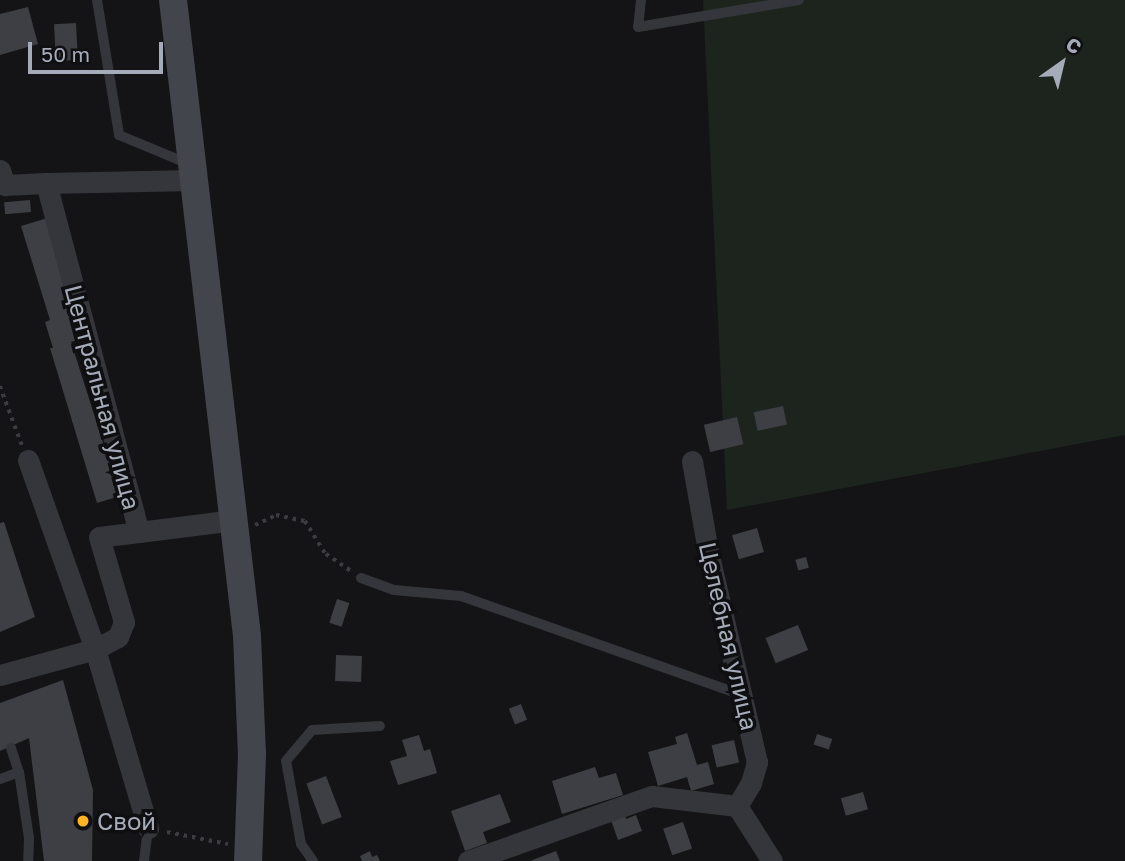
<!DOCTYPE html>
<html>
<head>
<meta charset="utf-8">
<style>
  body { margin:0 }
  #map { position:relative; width:1125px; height:861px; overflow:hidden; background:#141416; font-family:"Golos Text",sans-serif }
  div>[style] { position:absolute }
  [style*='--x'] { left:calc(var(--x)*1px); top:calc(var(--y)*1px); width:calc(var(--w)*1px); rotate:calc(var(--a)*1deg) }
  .green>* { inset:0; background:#1c241d }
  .building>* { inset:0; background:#3e3f44; transform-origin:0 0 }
  .path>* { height:3.5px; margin-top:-1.75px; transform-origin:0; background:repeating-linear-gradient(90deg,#3b3d43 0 3.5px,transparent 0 8.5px) }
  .lane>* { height:10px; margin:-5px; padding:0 5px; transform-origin:5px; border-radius:5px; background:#35363b }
  .street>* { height:21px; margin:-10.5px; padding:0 10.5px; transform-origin:10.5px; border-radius:10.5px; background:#35363b }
  .secondary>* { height:28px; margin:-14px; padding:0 14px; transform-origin:14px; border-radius:14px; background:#43454c }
  .dots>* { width:19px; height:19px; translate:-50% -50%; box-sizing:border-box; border:4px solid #0f0f11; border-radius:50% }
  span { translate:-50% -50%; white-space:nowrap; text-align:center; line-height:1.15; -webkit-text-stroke:7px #0f0f11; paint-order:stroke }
  .street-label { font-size:24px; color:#a5abb8 }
  .poi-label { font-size:24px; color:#a5abb8 }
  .left { translate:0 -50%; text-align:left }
  .north { position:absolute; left:1027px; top:28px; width:70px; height:70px; -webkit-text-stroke:5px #0f0f11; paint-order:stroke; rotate:34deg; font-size:19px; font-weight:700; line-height:28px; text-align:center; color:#a5abb8 }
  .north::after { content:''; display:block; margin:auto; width:24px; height:32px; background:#a5abb8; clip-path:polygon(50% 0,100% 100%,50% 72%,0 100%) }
  .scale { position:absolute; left:28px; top:42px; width:135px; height:32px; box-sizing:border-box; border:4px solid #a5abb8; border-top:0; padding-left:9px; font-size:21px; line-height:24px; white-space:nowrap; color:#a5abb8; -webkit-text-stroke:5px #0f0f11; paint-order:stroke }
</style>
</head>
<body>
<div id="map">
  <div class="green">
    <i style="clip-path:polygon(703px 0,1125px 0,1125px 435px,727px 510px)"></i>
  </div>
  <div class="building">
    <i style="clip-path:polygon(28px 7px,38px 44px,0 55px,0 14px)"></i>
    <i style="left:76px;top:23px;width:37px;height:22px;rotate:87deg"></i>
    <i style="left:30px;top:200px;width:12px;height:26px;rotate:85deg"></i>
    <i style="clip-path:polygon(51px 217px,78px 340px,71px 342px,120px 496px,97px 503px,50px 348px,53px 348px,45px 322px,50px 320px,21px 226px)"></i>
    <i style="left:783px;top:406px;width:19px;height:30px;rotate:78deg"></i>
    <i style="left:737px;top:417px;width:28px;height:34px;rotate:77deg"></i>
    <i style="clip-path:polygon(4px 522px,35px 617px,0 632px,0 523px)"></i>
    <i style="left:757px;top:528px;width:25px;height:26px;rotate:74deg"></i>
    <i style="left:806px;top:557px;width:11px;height:11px;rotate:75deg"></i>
    <i style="left:337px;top:599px;width:13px;height:25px;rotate:18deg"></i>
    <i style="left:798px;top:625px;width:27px;height:35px;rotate:68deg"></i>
    <i style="left:336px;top:655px;width:26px;height:26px;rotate:2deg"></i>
    <i style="clip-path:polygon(63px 680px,93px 790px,92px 861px,44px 861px,29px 738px,0 751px,0 703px)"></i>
    <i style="left:521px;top:704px;width:17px;height:13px;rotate:69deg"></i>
    <i style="clip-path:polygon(687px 733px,697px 765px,708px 762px,714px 784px,691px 791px,687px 777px,658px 786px,648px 752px,677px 744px,675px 737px)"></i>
    <i style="left:817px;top:734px;width:16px;height:11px;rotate:18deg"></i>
    <i style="clip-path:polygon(419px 735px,424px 751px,430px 749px,437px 773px,398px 785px,390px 761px,407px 756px,402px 740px)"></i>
    <i style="left:734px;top:740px;width:23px;height:23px;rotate:77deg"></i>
    <i style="clip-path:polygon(595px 767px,599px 778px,616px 773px,623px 795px,562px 814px,552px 781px)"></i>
    <i style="left:326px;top:776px;width:44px;height:21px;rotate:69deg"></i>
    <i style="left:863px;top:792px;width:18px;height:23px;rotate:74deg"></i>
    <i style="clip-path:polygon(500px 794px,511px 822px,483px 832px,487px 843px,465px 851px,451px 811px)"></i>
    <i style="clip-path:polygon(625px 815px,626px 819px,636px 815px,642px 831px,618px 840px,611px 820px)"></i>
    <i style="left:683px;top:822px;width:28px;height:21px;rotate:71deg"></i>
    <i style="clip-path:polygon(370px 851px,372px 857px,377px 855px,380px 861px,362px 861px,360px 856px)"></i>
    <i style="clip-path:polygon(556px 851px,560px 861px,530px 861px)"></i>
  </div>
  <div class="path">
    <i style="--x:0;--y:386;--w:63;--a:69.6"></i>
    <i style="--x:255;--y:525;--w:23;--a:-25"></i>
    <i style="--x:276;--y:515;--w:30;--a:12"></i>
    <i style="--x:305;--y:521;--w:39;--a:58"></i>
    <i style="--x:326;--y:554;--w:30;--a:34"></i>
    <i style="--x:167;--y:832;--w:62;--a:11.1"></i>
  </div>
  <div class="lane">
    <i style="--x:97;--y:0;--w:137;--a:80.7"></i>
    <i style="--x:119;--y:135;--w:78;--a:22.6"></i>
    <i style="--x:641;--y:0;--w:27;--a:96"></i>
    <i style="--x:638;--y:27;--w:163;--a:-9.5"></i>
    <i style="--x:361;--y:578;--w:35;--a:20"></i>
    <i style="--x:394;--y:590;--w:67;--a:5.1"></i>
    <i style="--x:461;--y:596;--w:298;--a:19.4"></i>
    <i style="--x:11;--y:748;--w:25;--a:72"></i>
    <i style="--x:19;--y:772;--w:67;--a:81.4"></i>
    <i style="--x:29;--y:838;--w:23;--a:92"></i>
    <i style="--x:0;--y:779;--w:20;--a:-20"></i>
    <i style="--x:144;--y:861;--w:33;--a:-83"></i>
    <i style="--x:313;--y:861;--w:21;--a:-125"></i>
    <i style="--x:301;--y:844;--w:84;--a:-100.2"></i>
    <i style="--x:286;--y:761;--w:40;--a:-50"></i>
    <i style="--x:312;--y:730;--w:68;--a:-3.4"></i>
  </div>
  <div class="street">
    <i style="--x:0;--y:170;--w:16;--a:72"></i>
    <i style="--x:5;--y:185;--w:41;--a:-2.8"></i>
    <i style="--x:46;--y:183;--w:361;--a:75.1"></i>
    <i style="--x:139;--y:532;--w:40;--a:172.9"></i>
    <i style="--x:99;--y:537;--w:89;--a:73.6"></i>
    <i style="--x:124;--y:622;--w:16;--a:112"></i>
    <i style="--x:118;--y:637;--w:26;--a:152"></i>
    <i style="--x:95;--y:649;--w:98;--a:164.7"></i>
    <i style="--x:46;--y:183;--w:147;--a:-1.2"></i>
    <i style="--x:28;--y:460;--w:201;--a:70.5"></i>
    <i style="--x:95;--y:649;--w:187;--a:73.5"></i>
    <i style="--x:692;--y:461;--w:97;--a:79.9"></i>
    <i style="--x:709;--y:556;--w:212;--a:76.9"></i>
    <i style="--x:757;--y:762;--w:22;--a:106"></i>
    <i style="--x:751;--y:783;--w:27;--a:121"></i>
    <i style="--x:139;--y:532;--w:96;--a:-7.2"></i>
    <i style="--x:468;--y:861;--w:195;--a:-19.5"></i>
    <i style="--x:652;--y:796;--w:86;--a:6.7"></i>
    <i style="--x:737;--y:806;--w:65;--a:57.5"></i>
  </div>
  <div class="secondary">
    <i style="--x:173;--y:0;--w:640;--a:83.36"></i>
    <i style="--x:247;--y:636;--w:118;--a:87.6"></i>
    <i style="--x:252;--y:754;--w:107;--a:92.1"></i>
  </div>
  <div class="dots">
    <i style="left:83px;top:821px;background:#ffb223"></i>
  </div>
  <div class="street-label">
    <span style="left:103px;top:397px;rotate:75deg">Центральная улица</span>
    <span style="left:729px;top:636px;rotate:77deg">Целебная улица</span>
  </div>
  <div class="poi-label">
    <span class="left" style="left:97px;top:821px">Свой</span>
  </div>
  <div class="north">С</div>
  <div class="scale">50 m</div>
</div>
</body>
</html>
